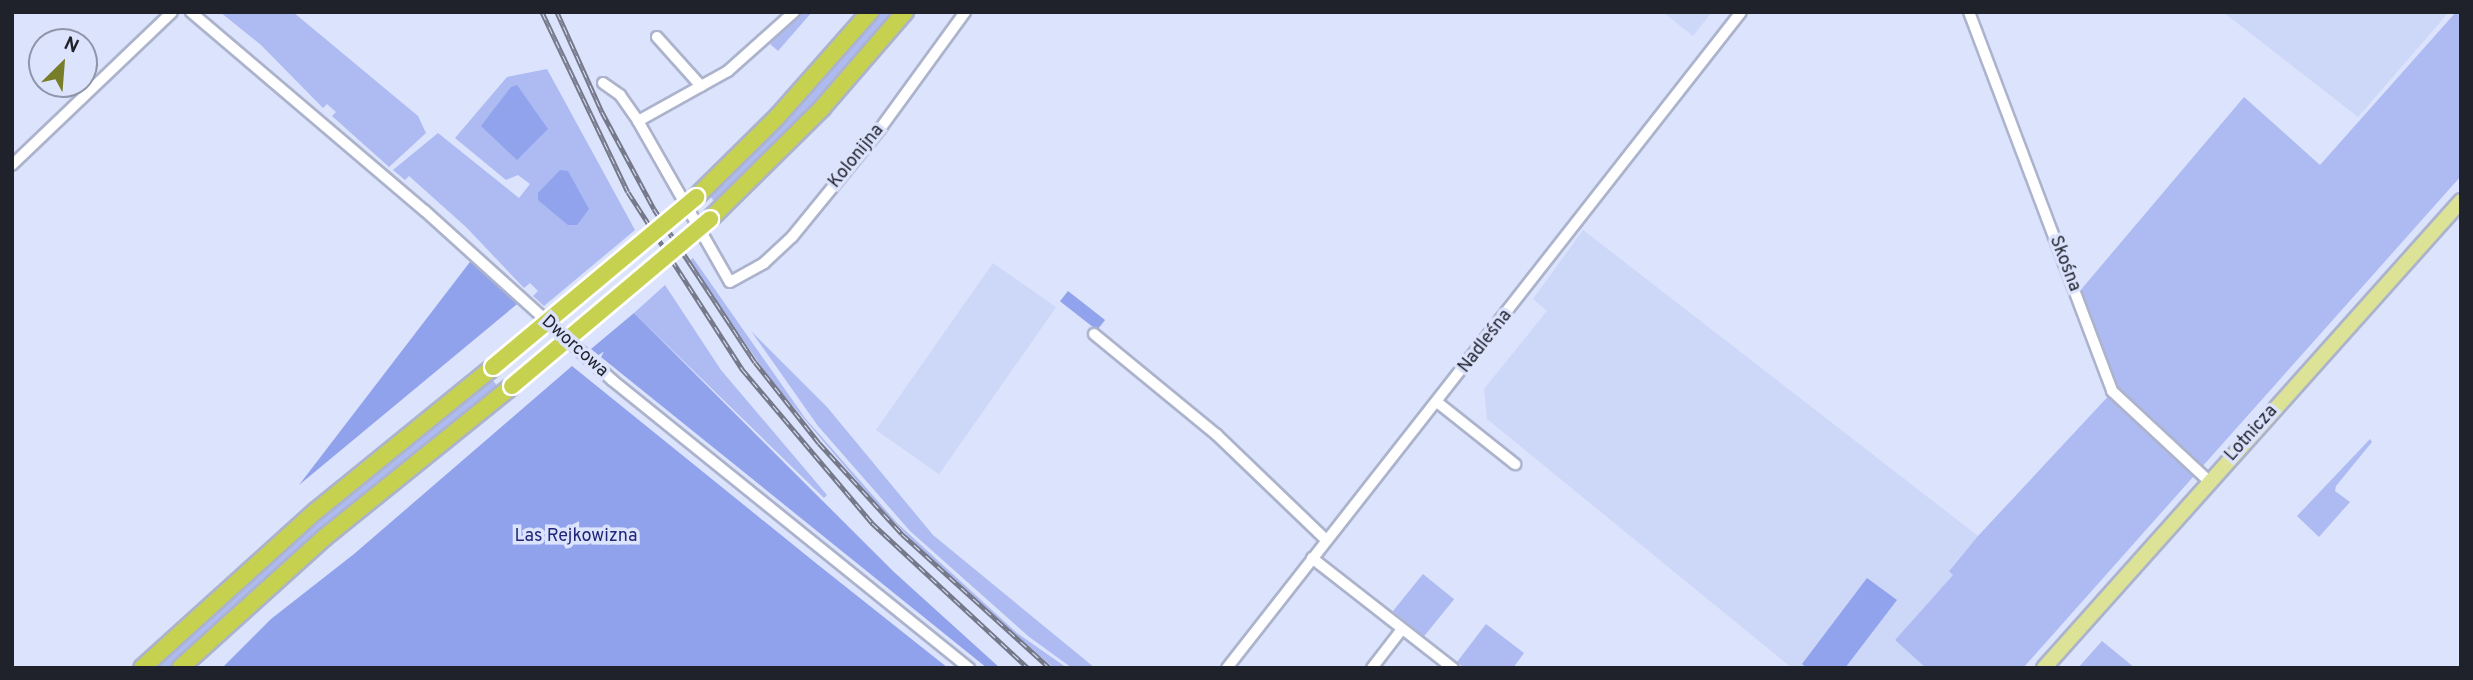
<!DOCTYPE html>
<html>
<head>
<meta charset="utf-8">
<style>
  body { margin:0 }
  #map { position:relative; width:2473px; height:680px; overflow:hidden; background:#dce3fd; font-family:Overpass,sans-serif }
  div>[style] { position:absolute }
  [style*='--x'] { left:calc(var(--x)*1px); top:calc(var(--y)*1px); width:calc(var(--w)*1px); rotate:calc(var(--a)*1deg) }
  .built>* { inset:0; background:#cdd7f8; transform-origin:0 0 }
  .green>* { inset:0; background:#adbbf2; transform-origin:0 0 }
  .forest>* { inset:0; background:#91a2ec }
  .water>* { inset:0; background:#91a3ec; transform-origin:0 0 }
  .roads { filter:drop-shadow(2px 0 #acb3cc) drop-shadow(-2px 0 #acb3cc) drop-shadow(0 2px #acb3cc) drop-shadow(0 -2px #acb3cc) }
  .minor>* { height:10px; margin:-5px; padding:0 5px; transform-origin:5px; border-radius:5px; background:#fff }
  .major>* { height:14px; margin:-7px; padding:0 7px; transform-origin:7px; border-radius:7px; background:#dde396 }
  .highway>* { height:16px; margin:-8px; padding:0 8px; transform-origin:8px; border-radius:8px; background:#c6d150 }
  .rail>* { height:5px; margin-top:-2.5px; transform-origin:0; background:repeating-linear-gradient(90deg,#dce3fd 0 8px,#75798a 0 16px); box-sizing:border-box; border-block:2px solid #75798a }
  .bridges { filter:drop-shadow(2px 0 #fff) drop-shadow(-2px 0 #fff) drop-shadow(0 2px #fff) drop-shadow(0 -2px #fff) }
  .highway-bridge>* { height:16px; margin:-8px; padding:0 8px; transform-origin:8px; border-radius:8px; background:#c6d150 }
  span { translate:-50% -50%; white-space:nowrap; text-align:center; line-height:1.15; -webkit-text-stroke:7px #dce3fd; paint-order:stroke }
  .street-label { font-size:18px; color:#1f212b }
  .park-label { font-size:18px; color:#212679 }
  .frame { position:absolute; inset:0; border:14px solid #1f212b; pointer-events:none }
  .north { position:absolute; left:28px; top:28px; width:70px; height:70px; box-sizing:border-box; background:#dce3fd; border:2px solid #9095a9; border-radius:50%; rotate:25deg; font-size:19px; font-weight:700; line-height:28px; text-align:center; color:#1f212b }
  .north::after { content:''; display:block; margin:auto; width:24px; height:32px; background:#777d28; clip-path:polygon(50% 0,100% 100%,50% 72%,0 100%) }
</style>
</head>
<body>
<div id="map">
  <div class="built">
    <i style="clip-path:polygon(1663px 12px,1712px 12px,1693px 36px)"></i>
    <i style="clip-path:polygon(2223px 12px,2449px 12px,2358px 117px)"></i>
    <i style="clip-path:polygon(1583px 230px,1978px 536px,1949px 570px,1953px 575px,1895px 640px,1926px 668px,1792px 668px,1487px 419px,1484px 389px,1547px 311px,1533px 299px)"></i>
    <i style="left:993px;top:263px;width:77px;height:204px;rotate:35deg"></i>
  </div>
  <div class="green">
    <i style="clip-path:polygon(220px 12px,293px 12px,418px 116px,426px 133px,389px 167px,332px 116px,336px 112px,327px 104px,323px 108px,261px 45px)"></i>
    <i style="clip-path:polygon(801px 12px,812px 12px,778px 51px,770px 44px)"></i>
    <i style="clip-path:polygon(877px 12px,898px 12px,800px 122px,715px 202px,708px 194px)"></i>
    <i style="clip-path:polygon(2456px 12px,2461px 12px,2461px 176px,2023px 668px,1926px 668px,1895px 640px,1953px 575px,1949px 571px,1978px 536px,2115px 389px,2079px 292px,2244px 97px,2320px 165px)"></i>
    <i style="clip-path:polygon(547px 69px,635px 230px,544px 306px,533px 296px,538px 291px,530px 283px,524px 288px,466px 227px,409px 176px,405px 180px,393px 170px,438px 133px,519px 198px,530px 184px,518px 175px,506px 180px,455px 138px,507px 77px)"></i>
    <i style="clip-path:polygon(693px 258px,805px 418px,897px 523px,1017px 633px,1067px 668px,1054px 668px,1014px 634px,931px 560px,876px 503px,770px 379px,689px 261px)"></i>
    <i style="clip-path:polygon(665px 285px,721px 370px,827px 495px,824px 498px,634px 313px)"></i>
    <i style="clip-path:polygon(751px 331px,827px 407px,933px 535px,1095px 668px,1072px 668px,1028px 636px,910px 531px,818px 426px)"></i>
    <i style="clip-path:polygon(490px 377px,499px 388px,173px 668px,151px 668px,321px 514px)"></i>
    <i style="clip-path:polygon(2370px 439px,2372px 442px,2336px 486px,2335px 491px,2350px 502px,2319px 537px,2297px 516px)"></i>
    <i style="left:1423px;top:574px;width:40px;height:48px;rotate:39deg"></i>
    <i style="clip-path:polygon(1486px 624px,1524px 653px,1513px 668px,1464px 668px,1457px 662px)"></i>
    <i style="clip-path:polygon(2102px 641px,2135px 668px,2078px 668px)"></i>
  </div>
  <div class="forest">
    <i style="clip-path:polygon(473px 258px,522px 300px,299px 485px)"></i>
    <i style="clip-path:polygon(634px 313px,894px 572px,1000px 668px,987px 668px,591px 349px)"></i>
    <i style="clip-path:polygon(572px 366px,817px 564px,948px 668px,222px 668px,271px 619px,354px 554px)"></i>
  </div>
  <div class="water">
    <i style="clip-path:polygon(517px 85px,548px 129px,517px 160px,481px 126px,511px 87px)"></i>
    <i style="clip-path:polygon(560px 170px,568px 171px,589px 209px,577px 225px,568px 225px,538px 200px,538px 193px)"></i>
    <i style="left:1068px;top:291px;width:47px;height:13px;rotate:38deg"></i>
    <i style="clip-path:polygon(1867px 578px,1897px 600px,1845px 668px,1807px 668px,1802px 664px)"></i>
  </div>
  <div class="roads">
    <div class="minor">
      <i style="--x:191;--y:12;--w:307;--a:40.4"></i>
      <i style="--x:425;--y:211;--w:252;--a:42.1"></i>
      <i style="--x:612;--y:380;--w:459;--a:38.9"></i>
      <i style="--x:794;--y:12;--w:89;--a:138.2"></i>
      <i style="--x:728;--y:71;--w:103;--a:150.9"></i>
      <i style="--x:638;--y:121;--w:185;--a:60.3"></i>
      <i style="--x:730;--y:282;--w:39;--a:-29"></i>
      <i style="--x:764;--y:263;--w:38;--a:-43"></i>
      <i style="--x:792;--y:237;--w:139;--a:-50.8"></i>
      <i style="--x:880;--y:129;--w:145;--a:-54"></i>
      <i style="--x:1969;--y:12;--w:405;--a:69.3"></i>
      <i style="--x:2112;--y:391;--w:134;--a:42.9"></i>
      <i style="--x:657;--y:37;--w:66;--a:48.1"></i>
      <i style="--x:603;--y:83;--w:21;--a:35"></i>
      <i style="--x:620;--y:95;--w:32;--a:55"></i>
      <i style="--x:12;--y:165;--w:221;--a:-43.7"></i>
      <i style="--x:1094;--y:334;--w:159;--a:39.4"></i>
      <i style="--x:1217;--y:435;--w:151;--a:43.9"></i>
      <i style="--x:1437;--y:402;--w:100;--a:38.5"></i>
      <i style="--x:1312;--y:558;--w:179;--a:38"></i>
      <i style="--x:1227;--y:668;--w:833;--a:-51.92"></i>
      <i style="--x:1372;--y:668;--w:49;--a:-52.4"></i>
    </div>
    <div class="major">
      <i style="--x:2044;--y:668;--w:626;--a:-48.24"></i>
    </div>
    <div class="highway">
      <i style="--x:696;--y:197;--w:115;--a:-44.6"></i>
      <i style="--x:778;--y:116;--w:139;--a:-48.5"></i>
      <i style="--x:710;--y:219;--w:158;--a:-44.7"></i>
      <i style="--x:822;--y:108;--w:127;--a:-49.2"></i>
      <i style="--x:142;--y:668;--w:234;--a:-42.1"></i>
      <i style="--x:316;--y:511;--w:228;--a:-39.1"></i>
      <i style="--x:180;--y:668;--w:195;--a:-42.1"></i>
      <i style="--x:325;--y:537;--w:240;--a:-38.9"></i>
    </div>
  </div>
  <div class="rail">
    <i style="--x:542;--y:12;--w:199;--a:64.5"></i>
    <i style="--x:628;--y:192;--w:211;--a:57.2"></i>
    <i style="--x:742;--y:369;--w:202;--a:49.8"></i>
    <i style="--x:872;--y:523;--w:213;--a:42.9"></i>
    <i style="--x:557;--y:12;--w:110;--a:65.8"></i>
    <i style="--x:602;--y:112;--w:110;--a:61.8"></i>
    <i style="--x:654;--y:209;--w:183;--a:56.6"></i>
    <i style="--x:755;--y:362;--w:103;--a:51.7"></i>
    <i style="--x:819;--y:443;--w:123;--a:47.6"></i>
    <i style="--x:902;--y:534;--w:200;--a:42.2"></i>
  </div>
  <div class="bridges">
    <div class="highway-bridge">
      <i style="--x:493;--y:367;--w:265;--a:-39.9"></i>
      <i style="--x:512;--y:386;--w:259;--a:-40.1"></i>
    </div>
  </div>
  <div class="street-label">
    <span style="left:857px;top:157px;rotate:-51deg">Kolonijna</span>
    <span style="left:2064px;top:264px;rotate:69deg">Skośna</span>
    <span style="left:1486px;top:342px;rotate:-52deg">Nadleśna</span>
    <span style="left:574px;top:347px;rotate:42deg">Dworcowa</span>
    <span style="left:2252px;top:434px;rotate:-48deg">Lotnicza</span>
  </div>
  <div class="park-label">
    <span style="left:576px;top:537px">Las Rejkowizna</span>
  </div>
  <div class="frame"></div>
  <div class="north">N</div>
</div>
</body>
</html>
